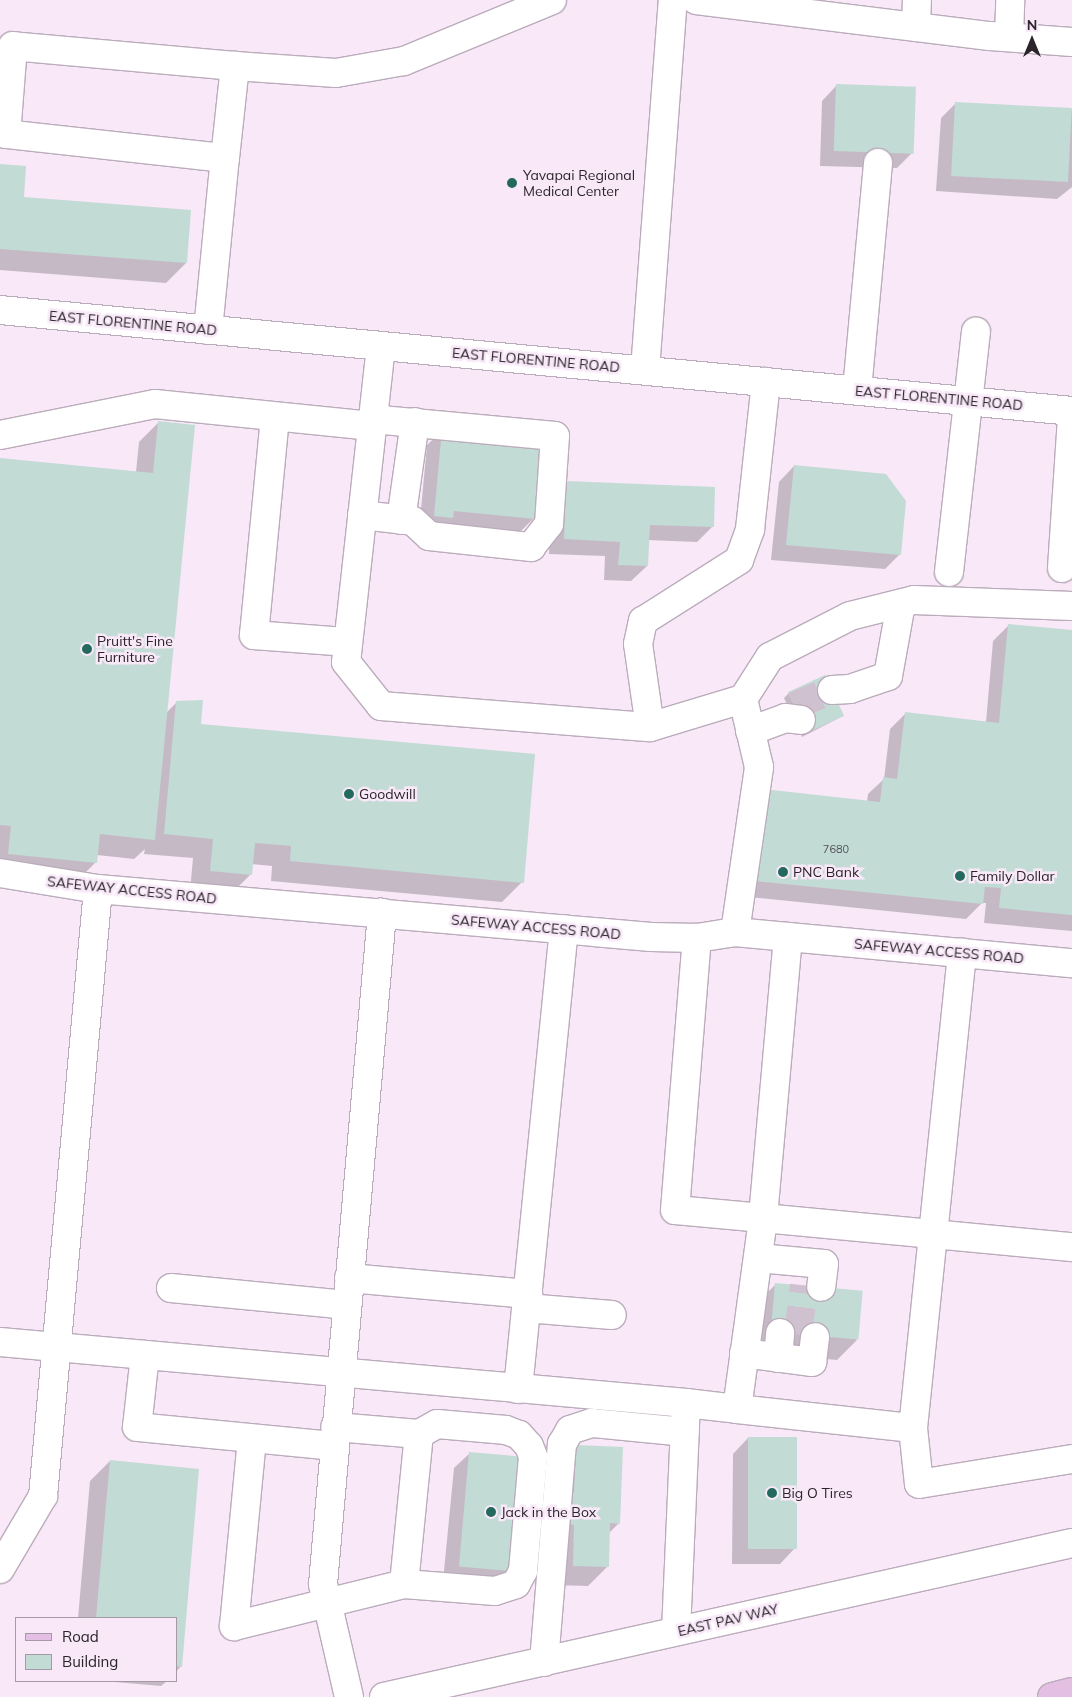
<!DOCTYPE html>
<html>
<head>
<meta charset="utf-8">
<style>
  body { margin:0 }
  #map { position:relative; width:1072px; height:1697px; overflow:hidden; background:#f8e8f8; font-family:Mulish,sans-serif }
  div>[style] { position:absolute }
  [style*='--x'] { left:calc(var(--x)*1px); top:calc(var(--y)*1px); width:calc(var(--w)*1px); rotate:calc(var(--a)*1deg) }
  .shadow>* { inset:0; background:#0003 }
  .building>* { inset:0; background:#c2dbd5; transform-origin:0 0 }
  .minor-tunnel>* { height:28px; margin-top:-14px; transform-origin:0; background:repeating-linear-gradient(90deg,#cfc1cf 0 28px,transparent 0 42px) }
  .roads { filter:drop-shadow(1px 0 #bbacbb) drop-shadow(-1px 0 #bbacbb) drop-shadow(0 1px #bbacbb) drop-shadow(0 -1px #bbacbb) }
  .minor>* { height:28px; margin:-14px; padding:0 14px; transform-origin:14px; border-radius:14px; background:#fff }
  .major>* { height:28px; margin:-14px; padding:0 14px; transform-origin:14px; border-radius:14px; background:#e3bfe4 }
  .dots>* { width:14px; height:14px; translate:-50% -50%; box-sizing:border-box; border:2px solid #f8e8f8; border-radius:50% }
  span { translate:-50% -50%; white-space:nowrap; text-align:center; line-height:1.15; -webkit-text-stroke:5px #f8e8f8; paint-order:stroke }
  .number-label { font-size:11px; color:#515256 }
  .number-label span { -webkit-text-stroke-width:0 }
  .poi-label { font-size:14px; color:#2b252b }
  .left { translate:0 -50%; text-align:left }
  .street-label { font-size:14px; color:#2b252b }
  .legend { position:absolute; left:15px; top:1617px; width:162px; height:65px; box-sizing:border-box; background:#f8e8f8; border:1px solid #a69aa6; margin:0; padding:6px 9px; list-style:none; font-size:15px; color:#2b252b }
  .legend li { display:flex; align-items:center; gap:10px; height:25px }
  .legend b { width:25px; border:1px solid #a69aa6 }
  .north { position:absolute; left:1007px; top:15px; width:50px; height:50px; -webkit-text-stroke:4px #f8e8f8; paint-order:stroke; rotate:0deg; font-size:14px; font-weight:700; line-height:20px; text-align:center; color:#2b252b }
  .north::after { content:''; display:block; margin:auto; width:18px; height:22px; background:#2b252b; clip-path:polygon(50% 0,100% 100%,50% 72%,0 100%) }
</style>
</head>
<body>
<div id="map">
  <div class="shadow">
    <i style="clip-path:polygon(837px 85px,912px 153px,897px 168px,820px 166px,822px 101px)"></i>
    <i style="clip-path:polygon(956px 103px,1072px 110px,1072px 187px,1057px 199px,936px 191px,941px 118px)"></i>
    <i style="clip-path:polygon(0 165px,23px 198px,186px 263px,166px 283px,0 270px)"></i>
    <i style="clip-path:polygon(159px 422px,167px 712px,177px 702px,199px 725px,522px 882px,502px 902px,271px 881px,272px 866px,251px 864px,250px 875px,230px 895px,190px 891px,193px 858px,144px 854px,145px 849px,134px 859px,97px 855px,96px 862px,76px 882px,0 875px,0 459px,136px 472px,139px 442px)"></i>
    <i style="clip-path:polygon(443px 430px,534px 518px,519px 533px,419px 531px,427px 445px)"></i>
    <i style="clip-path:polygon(794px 466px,900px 554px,885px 569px,771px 560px,779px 482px)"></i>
    <i style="clip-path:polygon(566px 483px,712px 527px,697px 542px,648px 540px,647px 566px,631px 581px,604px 580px,605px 556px,549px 554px,551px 498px)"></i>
    <i style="clip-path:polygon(1009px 625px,1072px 631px,1072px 931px,984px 923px,986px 903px,982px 903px,966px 919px,739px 896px,748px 806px,867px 802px,868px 794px,884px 779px,890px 729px,905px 714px,986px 722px,993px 641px)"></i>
    <i style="clip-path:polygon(789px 693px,843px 716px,802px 737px,784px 698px)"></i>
    <i style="clip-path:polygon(776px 1284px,857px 1340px,837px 1360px,752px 1352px,756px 1304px)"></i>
    <i style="clip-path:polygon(748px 1438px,795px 1548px,780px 1564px,732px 1564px,733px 1454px)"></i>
    <i style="clip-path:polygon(577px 1447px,619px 1523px,609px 1533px,608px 1566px,588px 1586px,553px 1585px,557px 1467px)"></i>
    <i style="clip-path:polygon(470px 1453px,511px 1571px,496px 1587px,443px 1581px,454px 1468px)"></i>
    <i style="clip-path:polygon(110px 1461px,198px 1470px,181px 1666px,176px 1672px,176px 1618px,78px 1618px,90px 1481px)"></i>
    <i style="clip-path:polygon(103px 1681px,167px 1681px,161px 1686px)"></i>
  </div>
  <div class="building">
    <i style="left:836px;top:84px;width:80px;height:67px;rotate:2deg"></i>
    <i style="left:955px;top:102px;width:117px;height:74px;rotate:3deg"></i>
    <i style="clip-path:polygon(0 164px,26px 166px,24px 197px,191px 210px,187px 263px,0 249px)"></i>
    <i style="clip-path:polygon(158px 421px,195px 425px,155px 840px,100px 834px,97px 863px,8px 854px,11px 826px,0 825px,0 458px,153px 473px)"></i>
    <i style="clip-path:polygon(442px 429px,542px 446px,535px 519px,454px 511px,453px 518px,434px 516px)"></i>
    <i style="clip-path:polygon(794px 465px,886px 474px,906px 501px,901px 555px,786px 545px)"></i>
    <i style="clip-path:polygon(566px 481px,715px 487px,714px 527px,650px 525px,648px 566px,618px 565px,620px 542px,564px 539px)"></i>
    <i style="clip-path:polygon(1008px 624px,1072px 630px,1072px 915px,999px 908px,1001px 888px,985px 887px,983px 904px,754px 881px,763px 789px,880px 802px,883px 777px,897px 779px,905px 712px,999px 723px)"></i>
    <i style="left:825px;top:675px;width:45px;height:41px;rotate:65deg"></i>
    <i style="clip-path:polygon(203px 700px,201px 724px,535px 754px,524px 883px,290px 861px,291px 846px,255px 843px,252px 875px,210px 871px,213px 839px,164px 834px,176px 701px)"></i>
    <i style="left:775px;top:1283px;width:88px;height:49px;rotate:5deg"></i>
    <i style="left:748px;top:1437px;width:49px;height:112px"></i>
    <i style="clip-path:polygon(576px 1445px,623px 1447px,620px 1524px,610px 1523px,609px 1567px,573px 1566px,574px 1525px,564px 1524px,566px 1493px,574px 1493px)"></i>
    <i style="left:469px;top:1452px;width:55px;height:115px;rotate:5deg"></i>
    <i style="clip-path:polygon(110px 1460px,199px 1469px,182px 1667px,176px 1666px,176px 1618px,96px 1618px)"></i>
  </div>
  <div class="minor-tunnel">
    <i style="--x:794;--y:706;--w:41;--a:-22.8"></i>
    <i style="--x:798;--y:1335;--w:50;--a:-83.2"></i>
  </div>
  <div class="roads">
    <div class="minor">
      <i style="--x:696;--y:0;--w:296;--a:7"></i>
      <i style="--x:990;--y:36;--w:82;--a:4.2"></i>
      <i style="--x:916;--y:27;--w:27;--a:-88"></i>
      <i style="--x:1009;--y:37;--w:37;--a:-88"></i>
      <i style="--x:235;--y:66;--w:101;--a:4"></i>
      <i style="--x:336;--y:73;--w:69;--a:-10"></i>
      <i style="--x:404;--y:61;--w:160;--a:-22.4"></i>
      <i style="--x:0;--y:310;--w:1077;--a:5.38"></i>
      <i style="--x:208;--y:330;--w:173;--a:-84.4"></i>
      <i style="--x:225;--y:158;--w:93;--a:-83.8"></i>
      <i style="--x:235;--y:66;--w:223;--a:-174.9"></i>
      <i style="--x:13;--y:46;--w:88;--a:94.5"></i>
      <i style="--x:6;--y:134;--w:220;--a:6.3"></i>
      <i style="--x:381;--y:346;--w:318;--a:96.3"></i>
      <i style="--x:346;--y:662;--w:56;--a:51.5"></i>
      <i style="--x:381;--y:706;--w:270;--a:4.5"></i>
      <i style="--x:650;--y:727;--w:97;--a:-16.8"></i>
      <i style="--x:645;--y:370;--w:371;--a:-85.7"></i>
      <i style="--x:857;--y:390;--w:228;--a:-84.7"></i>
      <i style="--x:275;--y:417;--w:219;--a:95.5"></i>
      <i style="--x:254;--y:635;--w:94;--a:4.3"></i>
      <i style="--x:0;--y:435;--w:158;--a:-11.3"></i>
      <i style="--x:155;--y:404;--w:218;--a:5.8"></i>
      <i style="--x:362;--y:515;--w:51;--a:6.7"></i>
      <i style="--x:413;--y:521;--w:22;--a:43"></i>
      <i style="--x:429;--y:536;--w:103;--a:6.2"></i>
      <i style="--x:531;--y:547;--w:29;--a:-52"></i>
      <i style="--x:549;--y:524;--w:88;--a:-86.1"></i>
      <i style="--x:555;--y:436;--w:183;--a:-174.7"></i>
      <i style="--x:401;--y:520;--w:99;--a:-81.9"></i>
      <i style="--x:1062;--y:568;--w:149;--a:-86.2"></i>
      <i style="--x:949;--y:572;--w:242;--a:-83.6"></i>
      <i style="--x:832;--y:690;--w:18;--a:-3"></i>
      <i style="--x:850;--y:689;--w:40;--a:-18.9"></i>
      <i style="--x:888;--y:676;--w:73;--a:-79.8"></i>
      <i style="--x:650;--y:727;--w:84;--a:-98.2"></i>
      <i style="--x:638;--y:644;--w:24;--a:-78"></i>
      <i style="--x:643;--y:621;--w:114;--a:-32.4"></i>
      <i style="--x:739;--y:560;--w:33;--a:-70"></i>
      <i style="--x:750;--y:529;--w:148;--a:-83.8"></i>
      <i style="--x:750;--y:731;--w:37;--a:-20"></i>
      <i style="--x:785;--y:718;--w:16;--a:7"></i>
      <i style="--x:0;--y:873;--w:99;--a:9.3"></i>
      <i style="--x:98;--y:889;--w:555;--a:4.96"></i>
      <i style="--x:651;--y:937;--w:46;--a:1.2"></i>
      <i style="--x:697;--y:938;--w:38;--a:-9"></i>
      <i style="--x:735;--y:932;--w:338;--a:5.3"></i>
      <i style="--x:735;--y:932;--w:167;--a:-81.7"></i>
      <i style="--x:759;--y:767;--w:70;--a:-103.2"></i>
      <i style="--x:743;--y:699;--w:50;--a:-57.3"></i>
      <i style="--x:770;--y:657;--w:90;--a:-27.1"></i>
      <i style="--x:850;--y:616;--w:66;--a:-14"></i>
      <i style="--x:914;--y:600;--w:158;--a:2.2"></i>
      <i style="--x:788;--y:937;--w:282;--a:95.1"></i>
      <i style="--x:763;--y:1218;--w:310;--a:5.4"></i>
      <i style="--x:758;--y:1258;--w:66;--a:5.2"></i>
      <i style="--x:824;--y:1264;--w:23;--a:97"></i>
      <i style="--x:349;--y:1278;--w:180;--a:5.1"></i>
      <i style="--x:171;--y:1288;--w:176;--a:5.5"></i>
      <i style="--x:526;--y:1308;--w:86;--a:4.7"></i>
      <i style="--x:0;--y:1342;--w:689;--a:5.08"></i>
      <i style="--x:686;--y:1403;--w:228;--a:92.5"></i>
      <i style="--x:744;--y:1353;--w:69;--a:7.5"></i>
      <i style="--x:812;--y:1362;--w:25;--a:-83"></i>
      <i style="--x:145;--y:1355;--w:72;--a:96.3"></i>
      <i style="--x:137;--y:1427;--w:198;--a:5.5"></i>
      <i style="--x:778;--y:1358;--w:25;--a:-85"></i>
      <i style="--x:518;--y:1389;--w:462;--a:-84.3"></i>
      <i style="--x:686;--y:1403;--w:51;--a:6.7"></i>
      <i style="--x:737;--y:1409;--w:193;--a:-82.2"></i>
      <i style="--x:763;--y:1218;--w:88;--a:-174.8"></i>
      <i style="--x:675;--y:1210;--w:273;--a:-85.4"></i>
      <i style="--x:737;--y:1409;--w:177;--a:6.2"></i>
      <i style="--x:913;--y:1428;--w:56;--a:83.9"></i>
      <i style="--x:919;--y:1484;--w:155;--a:-9.3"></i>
      <i style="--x:913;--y:1428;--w:478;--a:-84.1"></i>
      <i style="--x:252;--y:1439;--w:188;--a:95.5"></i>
      <i style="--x:234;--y:1626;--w:175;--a:-13.9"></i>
      <i style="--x:404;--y:1584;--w:151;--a:-84.3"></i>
      <i style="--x:419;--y:1434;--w:84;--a:-175.2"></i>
      <i style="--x:0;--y:1569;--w:85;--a:-59.5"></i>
      <i style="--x:43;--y:1496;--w:609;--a:-84.82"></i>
      <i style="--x:404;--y:1584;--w:91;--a:4.4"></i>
      <i style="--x:495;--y:1591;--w:22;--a:-18"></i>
      <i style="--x:516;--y:1584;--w:15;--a:-62"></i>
      <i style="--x:523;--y:1571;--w:115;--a:-85"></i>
      <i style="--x:533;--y:1456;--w:11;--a:-112"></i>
      <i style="--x:529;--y:1446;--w:15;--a:-132"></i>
      <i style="--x:519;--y:1435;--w:14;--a:-159"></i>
      <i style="--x:506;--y:1430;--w:69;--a:-175"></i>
      <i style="--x:437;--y:1424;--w:21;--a:151"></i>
      <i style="--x:544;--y:1662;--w:219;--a:-85.3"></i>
      <i style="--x:562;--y:1444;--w:16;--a:-60"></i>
      <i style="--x:570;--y:1430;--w:23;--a:-18"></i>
      <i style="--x:592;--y:1423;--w:93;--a:5.5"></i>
      <i style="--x:349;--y:1697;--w:116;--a:-103"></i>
      <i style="--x:323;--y:1584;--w:674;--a:-84.97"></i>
      <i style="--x:384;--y:1697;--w:705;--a:-12.62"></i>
    </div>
    <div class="major">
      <i style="--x:1052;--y:1697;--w:21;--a:-14"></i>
    </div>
  </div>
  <div class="dots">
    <i style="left:512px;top:183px;background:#24695d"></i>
    <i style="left:87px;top:649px;background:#24695d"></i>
    <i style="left:349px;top:794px;background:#24695d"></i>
    <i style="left:783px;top:872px;background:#24695d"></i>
    <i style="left:960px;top:876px;background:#24695d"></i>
    <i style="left:772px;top:1493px;background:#24695d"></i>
    <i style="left:491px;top:1512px;background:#24695d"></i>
  </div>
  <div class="number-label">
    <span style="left:836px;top:849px">7680</span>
  </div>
  <div class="poi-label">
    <span class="left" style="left:523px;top:183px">Yavapai Regional<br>Medical Center</span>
    <span class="left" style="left:97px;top:649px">Pruitt's Fine<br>Furniture</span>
    <span class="left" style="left:359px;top:794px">Goodwill</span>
    <span class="left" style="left:793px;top:872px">PNC Bank</span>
    <span class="left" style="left:970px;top:876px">Family Dollar</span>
    <span class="left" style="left:782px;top:1493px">Big O Tires</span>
    <span class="left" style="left:501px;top:1512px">Jack in the Box</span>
  </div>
  <div class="street-label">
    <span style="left:133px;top:323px;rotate:5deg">EAST FLORENTINE ROAD</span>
    <span style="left:536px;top:360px;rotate:5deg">EAST FLORENTINE ROAD</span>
    <span style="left:939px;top:398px;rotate:5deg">EAST FLORENTINE ROAD</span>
    <span style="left:132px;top:890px;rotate:6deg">SAFEWAY ACCESS ROAD</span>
    <span style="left:536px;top:927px;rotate:5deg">SAFEWAY ACCESS ROAD</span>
    <span style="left:939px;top:951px;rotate:5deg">SAFEWAY ACCESS ROAD</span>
    <span style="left:728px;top:1620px;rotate:-13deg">EAST PAV WAY</span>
  </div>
  <ul class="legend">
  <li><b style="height:6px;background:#e3bfe4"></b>Road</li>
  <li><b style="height:14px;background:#c2dbd5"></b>Building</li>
  </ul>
  <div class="north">N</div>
</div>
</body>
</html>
